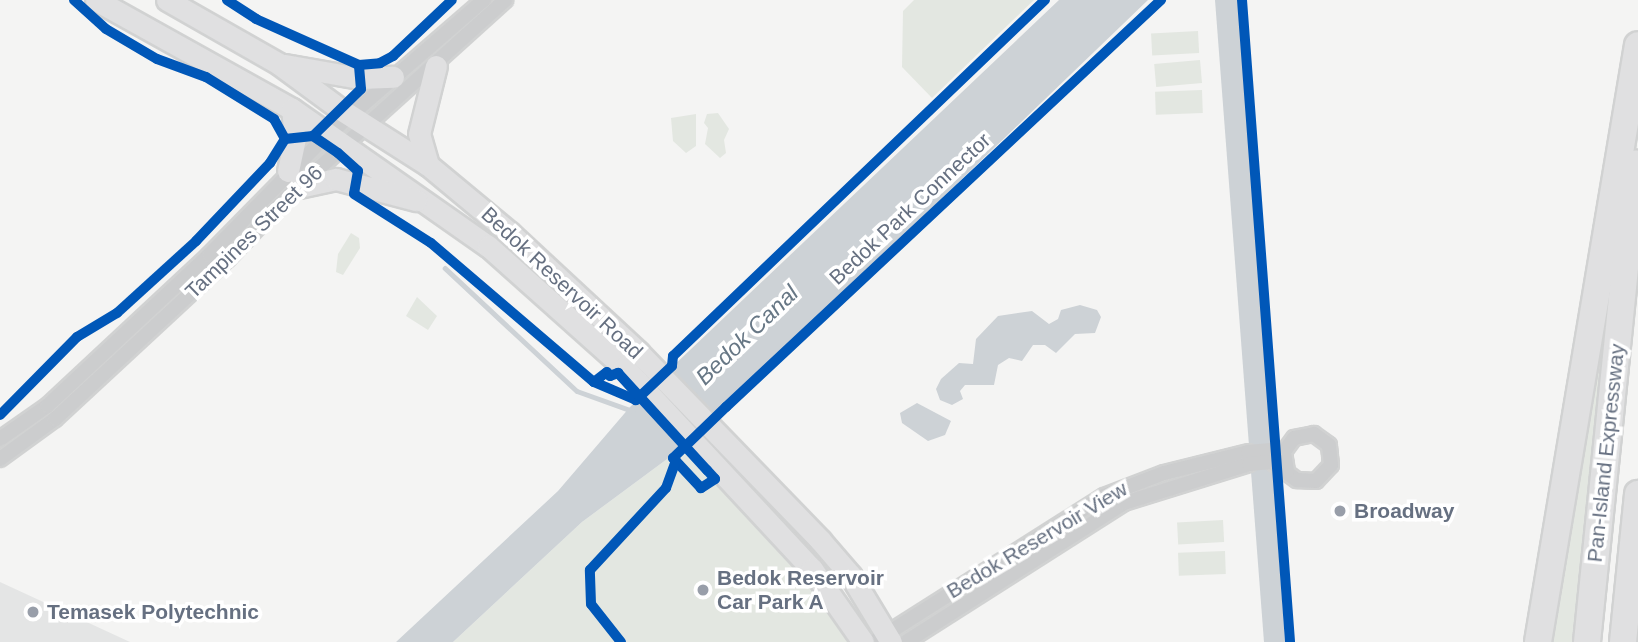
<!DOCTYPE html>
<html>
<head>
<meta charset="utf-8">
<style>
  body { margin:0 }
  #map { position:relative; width:1638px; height:642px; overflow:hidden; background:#f4f4f3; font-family:Arial,sans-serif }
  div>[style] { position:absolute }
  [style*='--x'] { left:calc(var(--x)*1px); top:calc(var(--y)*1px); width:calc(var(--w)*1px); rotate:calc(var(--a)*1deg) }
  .built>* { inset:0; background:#e4e5e5 }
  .green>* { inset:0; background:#e3e7e1; transform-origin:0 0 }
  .water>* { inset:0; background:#cdd2d6 }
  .stream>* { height:4.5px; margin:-2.25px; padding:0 2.25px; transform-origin:2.25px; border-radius:2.25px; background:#cdd2d6 }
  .roads { filter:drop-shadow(2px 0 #d1d2d2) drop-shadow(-2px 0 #d1d2d2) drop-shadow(0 2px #d1d2d2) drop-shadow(0 -2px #d1d2d2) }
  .minor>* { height:14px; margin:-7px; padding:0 7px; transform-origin:7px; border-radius:7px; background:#cccdce }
  .secondary>* { height:21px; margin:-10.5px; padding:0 10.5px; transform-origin:10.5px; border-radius:10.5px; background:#e0e0e1 }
  .motorway>* { height:26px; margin:-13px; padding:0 13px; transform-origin:13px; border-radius:13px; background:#e0e0e1 }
  .minor-bridge>* { height:14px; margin:-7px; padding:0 7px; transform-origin:7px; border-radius:7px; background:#cccdce }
  .cycleway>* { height:10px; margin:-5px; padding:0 5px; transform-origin:5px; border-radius:5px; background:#0057b8 }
  .dots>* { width:19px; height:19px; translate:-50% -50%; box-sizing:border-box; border:4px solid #fff; border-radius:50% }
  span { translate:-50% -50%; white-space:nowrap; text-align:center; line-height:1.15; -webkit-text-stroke:7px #fff; paint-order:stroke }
  .street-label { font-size:21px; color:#667081 }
  .poi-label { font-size:21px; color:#667081; font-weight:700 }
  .left { translate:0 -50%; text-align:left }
  .water-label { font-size:23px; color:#677785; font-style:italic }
</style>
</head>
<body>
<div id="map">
  <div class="built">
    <i style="clip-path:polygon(0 582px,130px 642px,0 642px)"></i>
  </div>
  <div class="green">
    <i style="clip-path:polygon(914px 0,1034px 0,932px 98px,902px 67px,903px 11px)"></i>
    <i style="left:1198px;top:31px;width:22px;height:47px;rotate:87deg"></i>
    <i style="clip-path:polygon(1638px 45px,1638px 134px,1587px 642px,1537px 642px)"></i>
    <i style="left:1200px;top:60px;width:23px;height:46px;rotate:85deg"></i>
    <i style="left:1202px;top:90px;width:23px;height:47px;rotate:88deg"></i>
    <i style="clip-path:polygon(718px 113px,729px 129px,724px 140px,726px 153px,720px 158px,705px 144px,708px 128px,704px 123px,707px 114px)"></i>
    <i style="clip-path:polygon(696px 114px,696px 146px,686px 153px,673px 141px,671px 118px)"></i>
    <i style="clip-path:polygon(351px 233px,359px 238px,360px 248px,343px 275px,336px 272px,338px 254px)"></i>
    <i style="clip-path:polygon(417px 297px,437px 316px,428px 330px,406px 316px)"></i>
    <i style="clip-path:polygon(682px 448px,705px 473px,711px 467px,809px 572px,857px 642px,453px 642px,582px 522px)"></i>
    <i style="left:1223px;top:520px;width:22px;height:46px;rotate:87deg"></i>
    <i style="left:1225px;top:551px;width:23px;height:47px;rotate:88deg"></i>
  </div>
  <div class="water">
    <i style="clip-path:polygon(1059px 0,1148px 0,682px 448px,582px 522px,453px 642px,396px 642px,558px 491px,630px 407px)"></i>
    <i style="clip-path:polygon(1215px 0,1240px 0,1285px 642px,1264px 642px)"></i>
    <i style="clip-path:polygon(1080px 305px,1097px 310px,1101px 317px,1095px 333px,1075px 334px,1056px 353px,1045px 345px,1033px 345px,1022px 361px,1009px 358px,998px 365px,994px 385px,965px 385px,960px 391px,963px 399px,952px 405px,940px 400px,936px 389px,941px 379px,959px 363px,973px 364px,976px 339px,998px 316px,1032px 311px,1049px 324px,1058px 319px,1061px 310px)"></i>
    <i style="clip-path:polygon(917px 403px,951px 421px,945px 435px,928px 441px,902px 423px,900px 413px)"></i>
  </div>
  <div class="stream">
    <i style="--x:445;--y:268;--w:180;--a:43"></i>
    <i style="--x:577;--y:391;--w:59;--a:19.7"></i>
  </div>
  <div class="roads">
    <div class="minor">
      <i style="--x:0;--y:439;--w:57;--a:-35.1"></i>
      <i style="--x:47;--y:406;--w:221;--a:-43"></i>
      <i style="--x:209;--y:255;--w:160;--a:-45.5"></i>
      <i style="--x:321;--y:141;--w:216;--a:-40.9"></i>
      <i style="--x:0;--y:459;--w:68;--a:-36"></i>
      <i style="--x:55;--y:419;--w:236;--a:-42.8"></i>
      <i style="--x:228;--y:259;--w:83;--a:-46.5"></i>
      <i style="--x:285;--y:199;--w:297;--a:-42.1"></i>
      <i style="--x:1272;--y:462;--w:31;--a:36"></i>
      <i style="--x:1297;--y:480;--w:19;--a:3"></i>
      <i style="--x:1316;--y:481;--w:22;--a:-47"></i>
      <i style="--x:1331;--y:465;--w:20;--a:-96"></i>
      <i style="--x:1329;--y:445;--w:19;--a:-144"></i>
      <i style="--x:1314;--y:434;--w:20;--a:169"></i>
      <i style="--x:1294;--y:438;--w:17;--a:126"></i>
      <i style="--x:1284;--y:452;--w:19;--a:81"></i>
      <i style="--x:874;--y:642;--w:272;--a:-32.4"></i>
      <i style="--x:1104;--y:496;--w:64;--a:-21"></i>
      <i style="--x:1164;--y:473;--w:87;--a:-14"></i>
      <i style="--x:906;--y:642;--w:259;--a:-32.5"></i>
      <i style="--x:1124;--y:503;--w:131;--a:-17.3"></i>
    </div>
    <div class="secondary">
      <i style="--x:96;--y:0;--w:224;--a:29.1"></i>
      <i style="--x:292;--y:109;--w:239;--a:35"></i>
      <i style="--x:488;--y:246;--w:182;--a:41.7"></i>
      <i style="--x:624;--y:367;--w:276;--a:47.1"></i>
      <i style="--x:812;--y:569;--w:89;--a:55.1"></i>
      <i style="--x:167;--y:0;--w:129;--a:29.7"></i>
      <i style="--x:279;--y:64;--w:76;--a:36.4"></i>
      <i style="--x:340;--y:109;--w:104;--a:32.5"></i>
      <i style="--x:428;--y:165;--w:107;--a:39.7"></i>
      <i style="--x:510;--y:233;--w:175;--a:42.9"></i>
      <i style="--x:638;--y:352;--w:262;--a:45.9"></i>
      <i style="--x:820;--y:540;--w:48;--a:49.3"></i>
      <i style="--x:851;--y:576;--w:77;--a:58.8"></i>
      <i style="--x:285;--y:65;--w:75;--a:10"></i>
      <i style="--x:359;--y:78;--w:34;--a:-2"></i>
      <i style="--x:428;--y:165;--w:32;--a:-106"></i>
      <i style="--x:419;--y:134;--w:70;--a:-76"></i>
      <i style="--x:288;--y:171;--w:35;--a:-78"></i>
      <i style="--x:295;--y:137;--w:28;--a:-96"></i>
      <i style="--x:299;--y:187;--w:38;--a:-12"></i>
      <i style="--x:336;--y:179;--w:83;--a:14.7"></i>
    </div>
    <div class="motorway">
      <i style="--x:1538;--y:642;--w:605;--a:-80.49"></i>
      <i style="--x:1587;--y:642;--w:481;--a:-84.2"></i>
      <i style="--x:1623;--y:642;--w:149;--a:-84.2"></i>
    </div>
  </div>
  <div class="minor-bridge">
    <i style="--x:1248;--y:452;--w:23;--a:-5"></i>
    <i style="--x:1249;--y:464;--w:23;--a:-5"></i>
  </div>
  <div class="cycleway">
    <i style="--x:74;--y:0;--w:43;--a:42.2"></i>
    <i style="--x:106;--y:29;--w:59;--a:30.5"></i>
    <i style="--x:157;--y:59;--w:52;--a:20.2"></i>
    <i style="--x:206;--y:77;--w:80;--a:31.7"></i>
    <i style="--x:274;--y:119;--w:23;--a:61"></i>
    <i style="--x:227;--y:0;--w:35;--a:33"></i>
    <i style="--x:256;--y:19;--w:113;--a:24.1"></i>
    <i style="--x:359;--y:65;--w:21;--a:-5"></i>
    <i style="--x:380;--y:63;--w:15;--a:-28"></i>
    <i style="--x:393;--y:56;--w:81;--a:-43.5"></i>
    <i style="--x:1045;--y:0;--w:515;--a:136.26"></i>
    <i style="--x:673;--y:356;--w:10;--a:96"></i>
    <i style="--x:672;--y:366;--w:50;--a:136.6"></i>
    <i style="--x:636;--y:400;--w:46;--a:-156.8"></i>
    <i style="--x:594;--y:382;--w:16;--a:-38"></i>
    <i style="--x:607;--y:372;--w:5;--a:53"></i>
    <i style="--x:610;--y:376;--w:9;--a:-21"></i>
    <i style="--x:618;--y:373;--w:132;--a:47.5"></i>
    <i style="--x:707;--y:470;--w:12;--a:48"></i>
    <i style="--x:715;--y:479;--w:17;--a:147"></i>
    <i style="--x:701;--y:488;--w:41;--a:-133"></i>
    <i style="--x:673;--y:458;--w:74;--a:-43.9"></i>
    <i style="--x:726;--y:407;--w:596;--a:-43.1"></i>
    <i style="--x:1242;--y:0;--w:644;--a:85.72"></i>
    <i style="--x:313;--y:136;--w:67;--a:-44.4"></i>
    <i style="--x:361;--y:89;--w:24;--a:-95"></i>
    <i style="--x:285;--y:139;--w:28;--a:-6"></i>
    <i style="--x:313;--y:136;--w:30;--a:34"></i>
    <i style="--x:338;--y:153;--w:27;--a:42"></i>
    <i style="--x:358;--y:171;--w:23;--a:100"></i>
    <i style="--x:354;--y:194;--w:91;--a:32.5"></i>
    <i style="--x:431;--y:243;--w:214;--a:40.5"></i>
    <i style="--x:0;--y:415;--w:110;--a:-45.4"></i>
    <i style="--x:77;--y:337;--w:47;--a:-31"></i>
    <i style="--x:117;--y:313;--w:107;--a:-42.3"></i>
    <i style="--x:196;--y:241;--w:108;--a:-46.5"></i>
    <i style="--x:270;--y:163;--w:28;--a:-58"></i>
    <i style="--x:621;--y:642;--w:48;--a:-128.3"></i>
    <i style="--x:591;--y:604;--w:34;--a:-92"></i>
    <i style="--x:590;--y:570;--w:112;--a:-47.2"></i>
    <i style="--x:666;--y:488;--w:29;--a:-70"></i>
  </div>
  <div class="dots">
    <i style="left:1340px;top:511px;background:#989ea9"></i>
    <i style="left:703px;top:590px;background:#989ea9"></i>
    <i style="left:33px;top:612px;background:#989ea9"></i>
  </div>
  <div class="street-label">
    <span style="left:910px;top:209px;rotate:-43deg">Bedok Park Connector</span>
    <span style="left:254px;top:232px;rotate:-44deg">Tampines Street 96</span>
    <span style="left:562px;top:283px;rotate:43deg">Bedok Reservoir Road</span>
    <span style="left:1606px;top:453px;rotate:-84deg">Pan-Island Expressway</span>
    <span style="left:1037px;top:540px;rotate:-31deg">Bedok Reservoir View</span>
  </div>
  <div class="poi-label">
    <span class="left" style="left:1354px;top:511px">Broadway</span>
    <span class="left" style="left:717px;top:590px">Bedok Reservoir<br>Car Park A</span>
    <span class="left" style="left:47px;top:612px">Temasek Polytechnic</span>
  </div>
  <div class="water-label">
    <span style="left:747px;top:335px;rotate:-44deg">Bedok Canal</span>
  </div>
</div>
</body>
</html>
